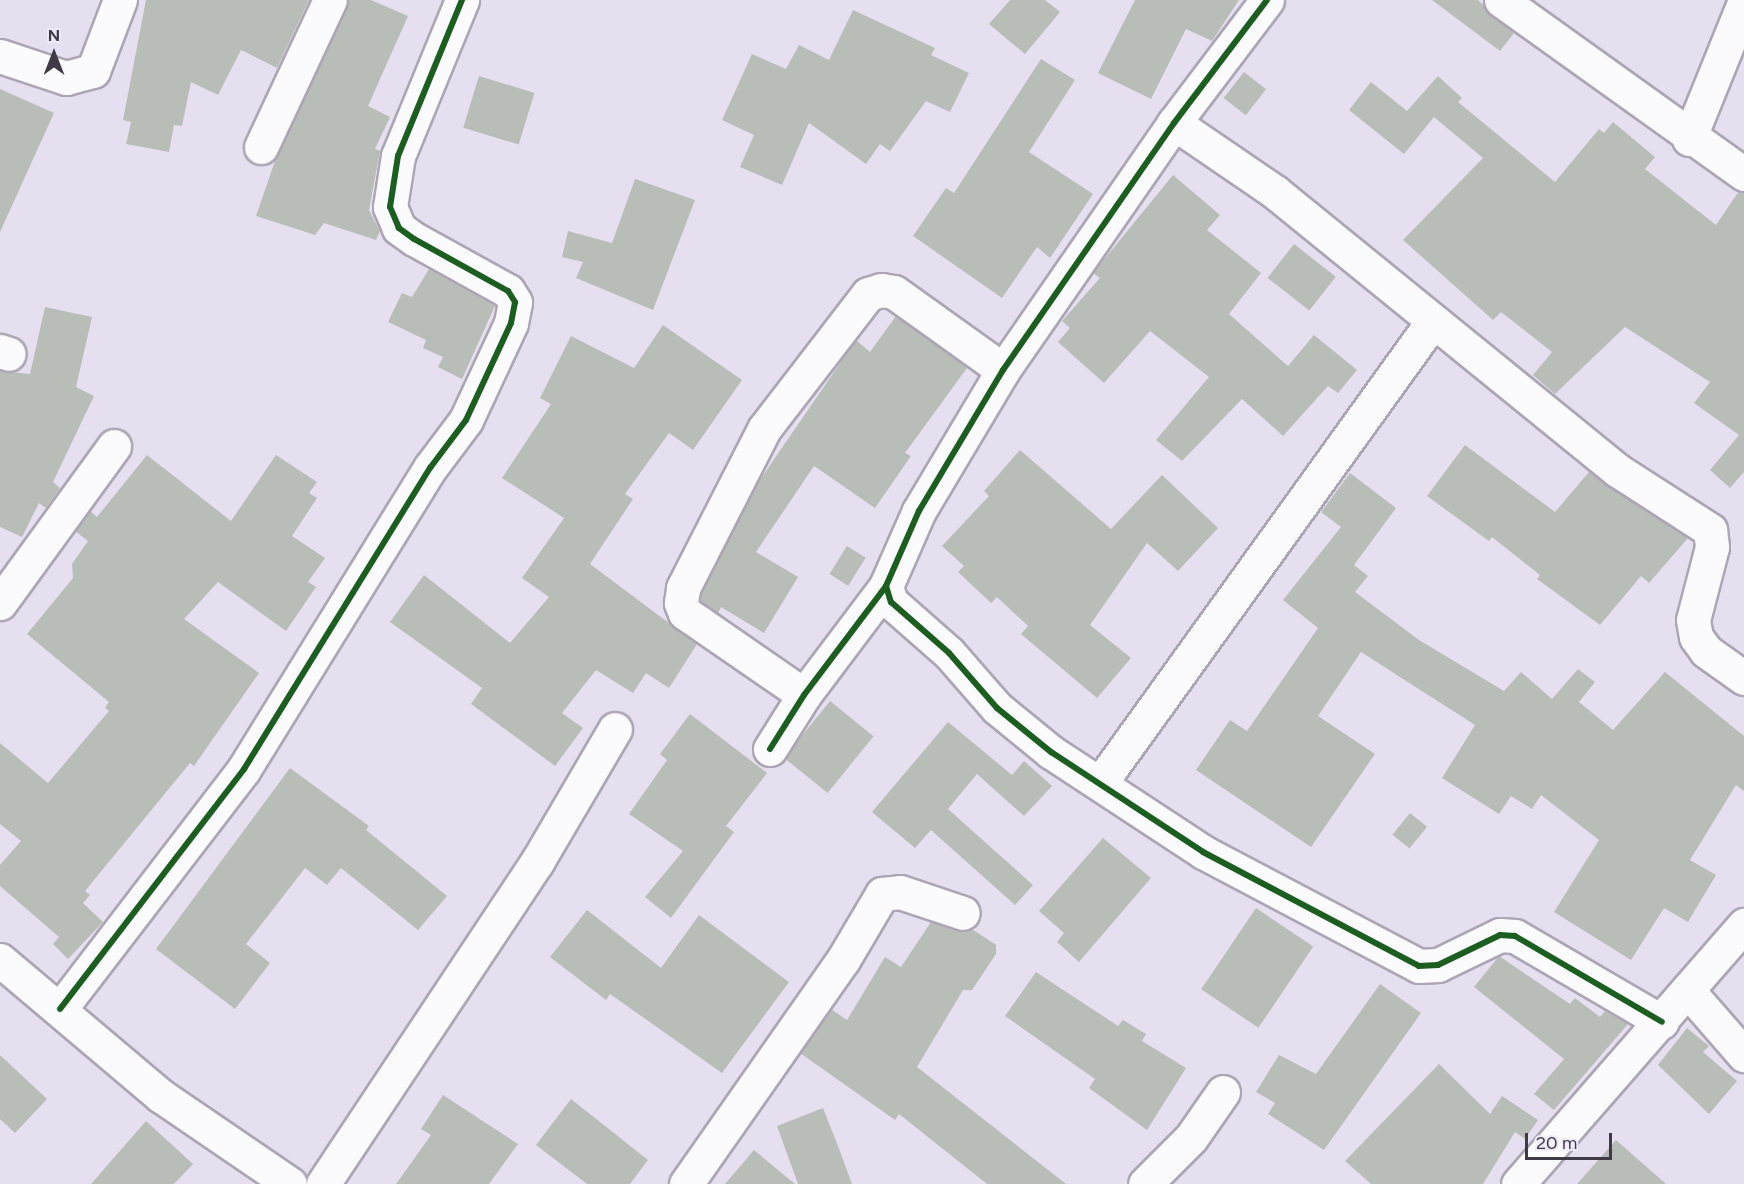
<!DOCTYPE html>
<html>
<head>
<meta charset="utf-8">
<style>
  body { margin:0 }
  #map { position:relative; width:1744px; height:1184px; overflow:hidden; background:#e6dff0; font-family:Figtree,sans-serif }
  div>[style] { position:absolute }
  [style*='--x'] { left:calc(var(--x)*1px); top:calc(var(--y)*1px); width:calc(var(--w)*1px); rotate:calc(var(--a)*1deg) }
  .building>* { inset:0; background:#b9bdb8; transform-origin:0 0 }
  .roads { filter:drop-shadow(2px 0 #aca6b4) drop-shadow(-2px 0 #aca6b4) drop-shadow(0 2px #aca6b4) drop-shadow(0 -2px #aca6b4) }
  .minor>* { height:33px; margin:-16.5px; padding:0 16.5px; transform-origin:16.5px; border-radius:16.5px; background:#fbfafd }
  .cycleway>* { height:6px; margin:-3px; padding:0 3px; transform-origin:3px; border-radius:3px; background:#1b5e20 }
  span { translate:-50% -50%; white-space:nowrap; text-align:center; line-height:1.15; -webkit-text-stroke:5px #f0e9fb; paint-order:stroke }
  .north { position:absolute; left:24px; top:24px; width:60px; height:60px; -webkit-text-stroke:4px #f0e9fb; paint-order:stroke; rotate:0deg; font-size:16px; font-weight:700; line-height:24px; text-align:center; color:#3f3a46 }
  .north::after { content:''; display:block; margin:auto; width:21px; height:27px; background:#3f3a46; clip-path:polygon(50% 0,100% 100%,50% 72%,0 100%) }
  .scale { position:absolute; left:1525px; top:1133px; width:87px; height:27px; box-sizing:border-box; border:3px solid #3f3a46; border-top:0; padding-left:8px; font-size:18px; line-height:21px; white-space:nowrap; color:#3f3a46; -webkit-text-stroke:4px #f0e9fb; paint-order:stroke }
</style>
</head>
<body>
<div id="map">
  <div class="building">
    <i style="clip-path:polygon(146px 0,309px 0,277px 68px,241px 50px,218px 95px,191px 82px,182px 126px,174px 125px,169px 152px,126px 144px,131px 122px,123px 120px)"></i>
    <i style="clip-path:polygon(348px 0,371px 0,408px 16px,368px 106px,390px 117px,375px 149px,380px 151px,369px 210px,380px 231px,376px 240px,324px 223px,315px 235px,256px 216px,276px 158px)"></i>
    <i style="clip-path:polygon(1010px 0,1045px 0,1060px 12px,1025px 54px,989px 24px)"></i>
    <i style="clip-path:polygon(1135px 0,1239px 0,1212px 41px,1186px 29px,1151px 99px,1098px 73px)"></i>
    <i style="clip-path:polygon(1432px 0,1478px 0,1514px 33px,1500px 51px)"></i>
    <i style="clip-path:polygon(853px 10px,935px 48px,931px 55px,969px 73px,950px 112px,926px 101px,890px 151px,880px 144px,866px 164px,809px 123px,782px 185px,740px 167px,754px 135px,722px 120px,752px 54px,786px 69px,799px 45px,829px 60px)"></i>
    <i style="clip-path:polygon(1041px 59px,1075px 80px,1029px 152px,1093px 194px,1050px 258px,1037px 247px,1002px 298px,913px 236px,946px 188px,954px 193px)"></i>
    <i style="left:1244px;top:72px;width:28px;height:33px;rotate:38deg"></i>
    <i style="left:479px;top:76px;width:58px;height:54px;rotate:17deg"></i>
    <i style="clip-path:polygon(1438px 76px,1462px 98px,1458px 102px,1555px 182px,1599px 129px,1604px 133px,1613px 122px,1655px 157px,1645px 169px,1716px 225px,1739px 191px,1744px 192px,1744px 472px,1730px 488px,1710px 470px,1739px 435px,1694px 403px,1710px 382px,1625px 327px,1555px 394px,1533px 375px,1552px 352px,1501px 312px,1493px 320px,1403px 240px,1483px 158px,1434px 117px,1404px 154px,1349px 110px,1371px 82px,1407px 111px)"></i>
    <i style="clip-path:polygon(0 89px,54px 113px,0 232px)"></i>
    <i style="clip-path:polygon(1173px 175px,1220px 215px,1207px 230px,1261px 273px,1229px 314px,1288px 366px,1314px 335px,1357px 370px,1338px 393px,1328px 386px,1283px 436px,1242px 399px,1182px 461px,1156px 440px,1209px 377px,1150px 331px,1104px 383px,1058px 342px,1070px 328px,1062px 321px,1100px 278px,1093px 273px)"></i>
    <i style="clip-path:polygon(635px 179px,695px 200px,653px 310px,576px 278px,583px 262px,562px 257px,568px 231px,612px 243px)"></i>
    <i style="left:1294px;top:244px;width:53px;height:43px;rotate:38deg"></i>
    <i style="clip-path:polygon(429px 269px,495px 306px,462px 379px,438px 367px,443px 357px,423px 348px,426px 340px,388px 322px,402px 293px,412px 297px)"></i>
    <i style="clip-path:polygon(45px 307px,92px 317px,76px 387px,94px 396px,53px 482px,60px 488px,46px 508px,39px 503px,22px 537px,0 527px,0 371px,30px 374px)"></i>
    <i style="clip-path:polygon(896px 316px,967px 368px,905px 453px,911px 456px,875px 508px,814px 466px,756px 552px,798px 577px,764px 633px,721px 607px,718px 613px,700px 601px,701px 594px,757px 484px,856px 340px,870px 352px)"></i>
    <i style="clip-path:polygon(663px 325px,742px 380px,693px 450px,669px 433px,625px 494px,633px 499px,590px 564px,697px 644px,669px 688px,646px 673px,633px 693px,596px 670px,562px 713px,583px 728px,555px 766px,471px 704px,482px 688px,390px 622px,424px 575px,510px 643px,549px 597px,522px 578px,564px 518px,502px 478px,551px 404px,540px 398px,571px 336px,634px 368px)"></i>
    <i style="clip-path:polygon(1465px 445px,1555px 512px,1589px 472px,1688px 538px,1649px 583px,1641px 576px,1600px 625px,1537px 579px,1540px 575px,1492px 537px,1489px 541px,1427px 496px)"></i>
    <i style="clip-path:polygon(1020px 450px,1111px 529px,1162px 475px,1218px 528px,1178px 571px,1147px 543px,1090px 625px,1131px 658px,1097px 698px,1021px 634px,1028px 626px,997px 597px,991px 603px,958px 572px,964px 566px,942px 546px,989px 496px,984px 491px)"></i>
    <i style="clip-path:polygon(147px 455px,231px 521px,276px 455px,317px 482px,309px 493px,317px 498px,292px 536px,325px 558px,308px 582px,316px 587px,286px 631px,218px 582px,184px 619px,259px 673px,194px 766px,190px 763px,85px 891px,90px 895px,83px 903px,103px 922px,68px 959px,53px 944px,59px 937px,0 886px,0 865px,21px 841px,0 824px,0 743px,48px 783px,109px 711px,105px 708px,109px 702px,27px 634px,73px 578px,72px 564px,88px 541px,75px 531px,90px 511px,97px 517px)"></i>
    <i style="clip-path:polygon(1350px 473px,1396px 508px,1354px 565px,1368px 576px,1355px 592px,1419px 640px,1504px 691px,1521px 672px,1552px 699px,1578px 669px,1595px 682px,1579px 702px,1613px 730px,1665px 672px,1744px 736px,1744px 791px,1736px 785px,1690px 860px,1716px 875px,1688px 922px,1664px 908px,1631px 960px,1554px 912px,1599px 840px,1541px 795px,1532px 809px,1511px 796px,1499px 814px,1442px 778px,1475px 725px,1361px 652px,1318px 716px,1375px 754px,1311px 847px,1196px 770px,1230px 720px,1247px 731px,1318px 628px,1283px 600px,1341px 527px,1321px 512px)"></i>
    <i style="left:847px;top:546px;width:22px;height:33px;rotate:32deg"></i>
    <i style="left:830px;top:701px;width:56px;height:73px;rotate:39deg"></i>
    <i style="clip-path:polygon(690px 714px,767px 773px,726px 826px,734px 832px,671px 918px,645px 897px,683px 851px,629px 814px,667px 760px,660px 754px)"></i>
    <i style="clip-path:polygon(948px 722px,1012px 775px,1024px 761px,1052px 786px,1024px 816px,977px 774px,948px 809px,1033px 885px,1015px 905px,931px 830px,915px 848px,872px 812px)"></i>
    <i style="clip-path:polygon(290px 768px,369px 826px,366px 830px,447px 896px,418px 930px,341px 868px,327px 885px,305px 868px,246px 944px,270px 963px,235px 1009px,156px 949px)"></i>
    <i style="left:1410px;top:813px;width:22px;height:28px;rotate:39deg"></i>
    <i style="clip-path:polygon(1103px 838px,1151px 878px,1079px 962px,1057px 942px,1064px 933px,1039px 911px)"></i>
    <i style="left:1256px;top:908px;width:69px;height:98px;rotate:34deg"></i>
    <i style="clip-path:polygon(587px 910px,661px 968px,699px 915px,789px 982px,722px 1073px,610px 994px,606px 1000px,550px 957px)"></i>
    <i style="clip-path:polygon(931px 922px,972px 929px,996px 945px,996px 954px,972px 990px,963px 990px,917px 1067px,1066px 1184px,987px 1184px,899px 1114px,895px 1120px,800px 1053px,831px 1009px,847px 1020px,885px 957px,901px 967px)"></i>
    <i style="clip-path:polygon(1499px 956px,1570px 1004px,1575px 998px,1600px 1017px,1605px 1011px,1628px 1024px,1554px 1110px,1534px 1094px,1564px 1059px,1474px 987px)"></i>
    <i style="clip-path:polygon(1036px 972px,1118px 1026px,1123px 1020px,1146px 1034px,1142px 1041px,1186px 1068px,1147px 1130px,1089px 1088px,1095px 1079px,1005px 1016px)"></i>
    <i style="clip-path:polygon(1380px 984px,1421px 1013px,1324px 1150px,1268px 1114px,1275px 1103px,1256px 1092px,1279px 1055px,1316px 1074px)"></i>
    <i style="clip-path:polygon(1687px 1028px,1709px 1046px,1703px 1052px,1737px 1081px,1709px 1114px,1658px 1065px)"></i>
    <i style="clip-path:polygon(0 1055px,47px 1099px,15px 1133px,0 1119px)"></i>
    <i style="clip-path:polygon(1439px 1064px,1490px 1114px,1502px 1096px,1538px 1120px,1525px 1139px,1515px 1132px,1483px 1184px,1371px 1184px,1345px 1161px)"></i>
    <i style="clip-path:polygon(443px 1095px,518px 1144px,489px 1184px,396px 1184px,431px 1135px,421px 1129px)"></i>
    <i style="clip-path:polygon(571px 1099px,648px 1160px,630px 1184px,587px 1184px,536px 1145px)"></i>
    <i style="clip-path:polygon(823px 1108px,838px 1146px,852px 1184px,798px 1184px,777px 1126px)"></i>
    <i style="clip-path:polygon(146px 1121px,193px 1164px,174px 1184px,91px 1184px)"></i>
    <i style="clip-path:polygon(1616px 1140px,1666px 1184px,1577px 1184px)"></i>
    <i style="clip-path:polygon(754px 1150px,795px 1184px,725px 1184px)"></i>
  </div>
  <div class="roads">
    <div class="minor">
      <i style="--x:1501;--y:0;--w:299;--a:35.6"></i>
      <i style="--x:0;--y:56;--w:70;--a:18.4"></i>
      <i style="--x:66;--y:78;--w:28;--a:-15"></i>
      <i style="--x:93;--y:71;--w:76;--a:-69.2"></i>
      <i style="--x:1174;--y:123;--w:122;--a:34.3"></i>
      <i style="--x:1275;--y:192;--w:441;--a:39.1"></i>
      <i style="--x:1617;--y:470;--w:111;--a:32.8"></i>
      <i style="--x:1710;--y:530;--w:17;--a:83"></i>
      <i style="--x:1712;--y:547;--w:75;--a:104.6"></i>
      <i style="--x:1693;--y:620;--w:17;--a:80"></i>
      <i style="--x:1696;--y:637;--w:17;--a:54"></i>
      <i style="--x:1706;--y:651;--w:47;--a:35.4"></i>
      <i style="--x:1689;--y:139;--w:147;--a:-68"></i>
      <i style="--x:261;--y:147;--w:162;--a:-64.9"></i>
      <i style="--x:0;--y:351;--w:9;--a:18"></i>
      <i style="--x:886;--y:586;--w:17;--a:73"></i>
      <i style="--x:891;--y:602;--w:77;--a:41.3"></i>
      <i style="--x:949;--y:653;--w:73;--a:48.9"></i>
      <i style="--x:997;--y:708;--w:70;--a:39.2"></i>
      <i style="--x:1051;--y:752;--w:182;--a:33.3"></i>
      <i style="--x:1203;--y:852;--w:244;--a:27.8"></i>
      <i style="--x:1419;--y:966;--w:19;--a:-3"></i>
      <i style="--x:1438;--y:965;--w:69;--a:-25.8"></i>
      <i style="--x:1500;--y:935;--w:15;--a:4"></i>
      <i style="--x:1515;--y:936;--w:170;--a:30.3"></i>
      <i style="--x:0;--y:603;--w:194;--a:-54"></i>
      <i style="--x:804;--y:695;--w:145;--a:-145.4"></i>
      <i style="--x:685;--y:613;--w:11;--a:-112"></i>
      <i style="--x:681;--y:603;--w:15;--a:-82"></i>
      <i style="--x:683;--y:588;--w:178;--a:-63"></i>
      <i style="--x:764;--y:429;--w:170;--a:-52.4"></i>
      <i style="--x:868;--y:294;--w:14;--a:-17"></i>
      <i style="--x:881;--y:290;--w:13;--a:9"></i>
      <i style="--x:894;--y:292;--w:134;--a:35.6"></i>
      <i style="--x:770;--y:749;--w:64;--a:-57.8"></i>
      <i style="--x:804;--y:695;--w:136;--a:-53"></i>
      <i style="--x:886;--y:586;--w:82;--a:-66.3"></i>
      <i style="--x:919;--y:511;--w:164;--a:-59.2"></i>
      <i style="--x:1003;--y:370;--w:300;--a:-55.3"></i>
      <i style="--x:1174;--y:123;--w:154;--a:-52.9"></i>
      <i style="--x:1101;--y:782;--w:568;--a:-54.24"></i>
      <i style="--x:0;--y:960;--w:211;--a:40.2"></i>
      <i style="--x:161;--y:1096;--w:156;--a:34.3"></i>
      <i style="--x:1689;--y:992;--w:84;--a:48.9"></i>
      <i style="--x:60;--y:1009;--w:302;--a:-52.5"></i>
      <i style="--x:244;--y:769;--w:354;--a:-58.3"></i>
      <i style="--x:430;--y:468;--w:60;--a:-53.1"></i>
      <i style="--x:466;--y:420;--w:107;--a:-65.1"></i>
      <i style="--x:511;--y:323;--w:21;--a:-79"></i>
      <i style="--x:515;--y:302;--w:13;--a:-122"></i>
      <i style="--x:508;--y:291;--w:107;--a:-151"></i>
      <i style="--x:414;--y:239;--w:19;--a:-144"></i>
      <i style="--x:399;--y:228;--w:23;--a:-113"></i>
      <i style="--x:390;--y:207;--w:52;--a:-81.1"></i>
      <i style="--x:398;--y:156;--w:169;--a:-67.7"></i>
      <i style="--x:323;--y:1184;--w:387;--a:-56.4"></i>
      <i style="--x:537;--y:862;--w:154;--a:-59.6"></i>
      <i style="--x:686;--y:1184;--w:274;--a:-55"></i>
      <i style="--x:843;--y:960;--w:77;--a:-59.4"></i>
      <i style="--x:882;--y:894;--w:18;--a:-6"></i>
      <i style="--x:900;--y:892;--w:66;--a:18.4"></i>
      <i style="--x:1145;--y:1184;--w:65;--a:-45"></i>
      <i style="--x:1191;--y:1138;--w:56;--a:-55.2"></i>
      <i style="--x:1518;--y:1184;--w:344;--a:-48.9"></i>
    </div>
  </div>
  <div class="cycleway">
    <i style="--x:886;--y:586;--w:17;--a:73"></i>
    <i style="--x:891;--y:602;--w:77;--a:41.3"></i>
    <i style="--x:949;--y:653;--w:73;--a:48.9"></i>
    <i style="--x:997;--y:708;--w:70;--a:39.2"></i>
    <i style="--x:1051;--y:752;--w:182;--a:33.3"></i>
    <i style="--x:1203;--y:852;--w:244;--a:27.8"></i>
    <i style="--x:1419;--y:966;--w:19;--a:-3"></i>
    <i style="--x:1438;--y:965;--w:69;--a:-25.8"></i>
    <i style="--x:1500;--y:935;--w:15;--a:4"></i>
    <i style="--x:1515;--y:936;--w:170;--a:30.3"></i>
    <i style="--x:770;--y:749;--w:64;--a:-57.8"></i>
    <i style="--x:804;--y:695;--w:136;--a:-53"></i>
    <i style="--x:886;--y:586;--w:82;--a:-66.3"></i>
    <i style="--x:919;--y:511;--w:164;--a:-59.2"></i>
    <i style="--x:1003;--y:370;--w:300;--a:-55.3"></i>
    <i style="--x:1174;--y:123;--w:154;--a:-52.9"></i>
    <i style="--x:60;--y:1009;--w:302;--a:-52.5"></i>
    <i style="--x:244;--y:769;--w:354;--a:-58.3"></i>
    <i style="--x:430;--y:468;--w:60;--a:-53.1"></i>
    <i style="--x:466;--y:420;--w:107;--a:-65.1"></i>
    <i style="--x:511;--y:323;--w:21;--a:-79"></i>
    <i style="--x:515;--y:302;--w:13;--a:-122"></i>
    <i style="--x:508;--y:291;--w:107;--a:-151"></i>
    <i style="--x:414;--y:239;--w:19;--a:-144"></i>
    <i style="--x:399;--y:228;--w:23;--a:-113"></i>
    <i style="--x:390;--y:207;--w:52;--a:-81.1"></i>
    <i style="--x:398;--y:156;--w:169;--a:-67.7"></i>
  </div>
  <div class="north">N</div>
  <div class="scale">20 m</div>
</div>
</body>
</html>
